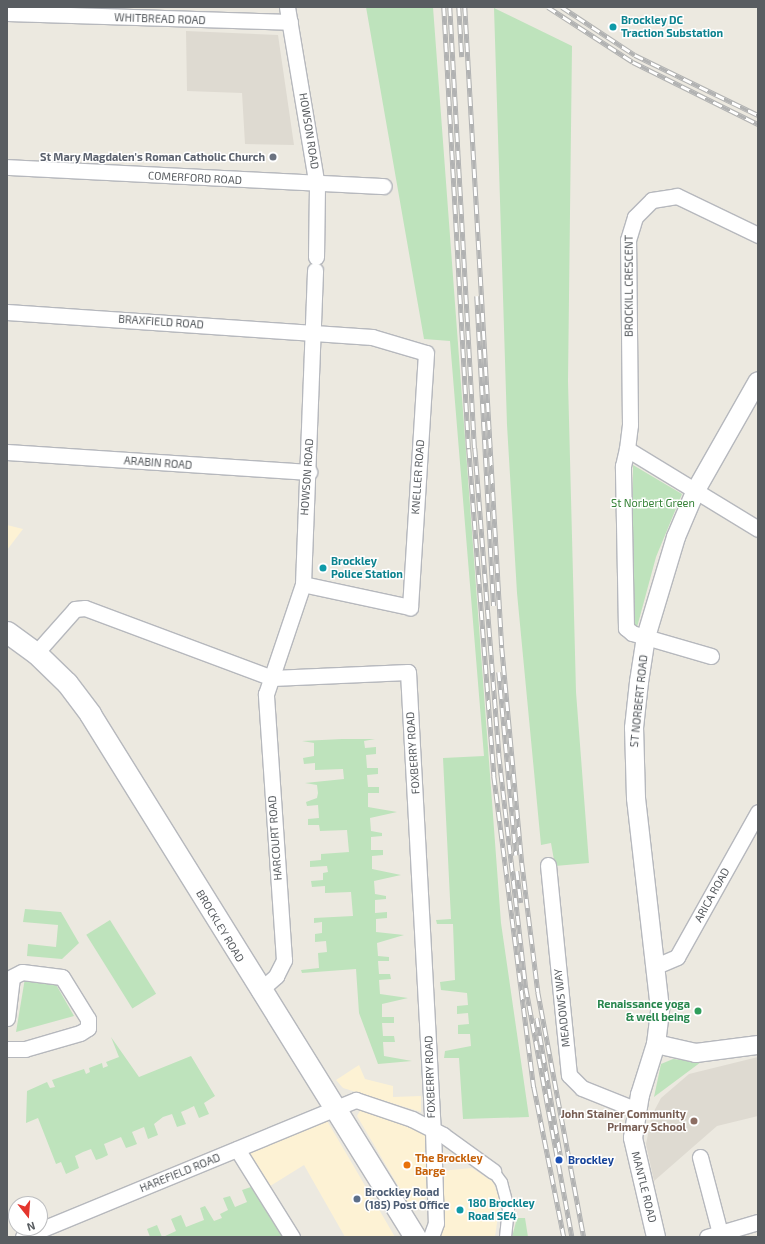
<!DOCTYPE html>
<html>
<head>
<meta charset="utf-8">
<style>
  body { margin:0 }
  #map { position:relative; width:765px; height:1244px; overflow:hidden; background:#ece9e0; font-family:"Exo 2",sans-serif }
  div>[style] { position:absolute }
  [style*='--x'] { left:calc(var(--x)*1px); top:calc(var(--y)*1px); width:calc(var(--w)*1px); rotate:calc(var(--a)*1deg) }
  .commercial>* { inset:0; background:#fdf2d4 }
  .education>* { inset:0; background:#dedad1 }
  .green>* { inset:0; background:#bee3bc; transform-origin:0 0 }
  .roads { filter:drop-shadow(1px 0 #b6b8bd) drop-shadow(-1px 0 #b6b8bd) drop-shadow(0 1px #b6b8bd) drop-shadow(0 -1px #b6b8bd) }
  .pedestrian>* { height:11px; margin:-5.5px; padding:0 5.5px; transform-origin:5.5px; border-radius:5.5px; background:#fff }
  .minor>* { height:15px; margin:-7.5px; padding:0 7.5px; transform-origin:7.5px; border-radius:7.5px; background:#fff }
  .tertiary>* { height:18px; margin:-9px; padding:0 9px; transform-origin:9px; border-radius:9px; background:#fff }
  .secondary>* { height:21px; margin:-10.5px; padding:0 10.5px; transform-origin:10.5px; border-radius:10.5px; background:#fff }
  .rail>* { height:4.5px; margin-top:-2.25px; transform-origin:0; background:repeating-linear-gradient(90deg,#fff 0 9px,#b1b2b2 0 18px); box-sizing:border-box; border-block:1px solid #b1b2b2 }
  .dots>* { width:11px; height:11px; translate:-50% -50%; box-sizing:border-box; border:2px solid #fff; border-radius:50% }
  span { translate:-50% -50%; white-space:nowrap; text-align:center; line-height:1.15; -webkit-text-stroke:3px #fff; paint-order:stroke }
  .street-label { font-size:11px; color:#595d61 }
  .culture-label { font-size:11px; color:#0d838f; font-weight:700 }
  .left { translate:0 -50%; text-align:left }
  .worship-label { font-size:11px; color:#5b616d; font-weight:700 }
  .right { translate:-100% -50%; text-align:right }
  .park-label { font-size:11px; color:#368237 }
  .leisure-label { font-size:11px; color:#27864d; font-weight:700 }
  .education-label { font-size:11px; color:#785e54; font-weight:700 }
  .food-label { font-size:11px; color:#c56008; font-weight:700 }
  .transit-label { font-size:11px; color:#164399; font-weight:700 }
  .service-label { font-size:11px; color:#4e5e75; font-weight:700 }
  .frame { position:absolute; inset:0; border:8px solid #595d61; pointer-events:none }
  .north { position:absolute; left:8px; top:1196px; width:40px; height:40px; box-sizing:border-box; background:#fff; border:1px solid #bdbec0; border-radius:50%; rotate:163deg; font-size:11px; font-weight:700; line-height:16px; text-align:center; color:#595d61 }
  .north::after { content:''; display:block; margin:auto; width:14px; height:18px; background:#e4352d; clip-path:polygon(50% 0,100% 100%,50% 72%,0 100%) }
</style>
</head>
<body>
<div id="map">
  <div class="commercial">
    <i style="clip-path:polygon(7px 525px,23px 529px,7px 550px)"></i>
    <i style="clip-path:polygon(359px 1065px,365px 1079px,393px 1086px,393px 1097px,421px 1096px,421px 1112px,343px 1088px,336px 1080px)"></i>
    <i style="clip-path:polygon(361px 1109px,425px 1134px,427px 1196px,422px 1203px,414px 1205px,407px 1201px,357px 1116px)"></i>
    <i style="clip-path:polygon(326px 1119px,346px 1153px,395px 1237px,345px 1237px,304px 1165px,267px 1188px,245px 1150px)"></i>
    <i style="clip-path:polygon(472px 1168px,493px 1182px,500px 1201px,495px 1237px,441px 1237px,441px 1171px)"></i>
  </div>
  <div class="education">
    <i style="clip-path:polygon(186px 31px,278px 35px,294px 145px,245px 144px,242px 93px,187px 91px)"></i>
    <i style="clip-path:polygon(758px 1057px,758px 1116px,717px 1126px,654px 1181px,646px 1144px,652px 1115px,661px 1098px,689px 1074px)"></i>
  </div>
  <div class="green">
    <i style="clip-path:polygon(366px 7px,433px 7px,501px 923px,529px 1117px,463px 1119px,459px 1058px,444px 1058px,445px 1051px,471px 1046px,470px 1034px,458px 1034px,458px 1025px,469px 1024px,468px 1013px,457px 1014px,457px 1006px,468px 1005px,467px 993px,441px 990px,440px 982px,455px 980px,453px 924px,437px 924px,436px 920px,451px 919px,443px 758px,484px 756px,450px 341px,424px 339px)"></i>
    <i style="clip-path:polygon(494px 8px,572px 46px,568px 381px,576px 692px,589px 863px,555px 866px,551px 843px,541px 845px,517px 593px,507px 425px)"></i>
    <i style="clip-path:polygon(633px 465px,682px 494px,656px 557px,636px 631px,632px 629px)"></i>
    <i style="clip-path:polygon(342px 739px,375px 739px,364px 741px,365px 748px,376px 747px,376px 754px,366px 755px,367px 768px,378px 768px,378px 774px,367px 775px,368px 787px,379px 787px,379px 793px,368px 793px,368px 807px,397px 812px,370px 818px,371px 831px,382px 833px,382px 836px,371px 837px,371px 850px,383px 850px,383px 855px,372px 856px,372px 869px,401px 875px,374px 881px,375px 894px,386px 896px,386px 899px,375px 900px,375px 913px,387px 912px,387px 918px,376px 919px,376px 932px,404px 935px,377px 943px,378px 956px,389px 957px,389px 961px,378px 961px,379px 974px,390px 974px,391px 979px,379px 980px,380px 994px,408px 998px,382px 1004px,382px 1017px,394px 1017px,394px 1023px,382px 1023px,383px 1036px,394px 1036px,395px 1042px,383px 1042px,384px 1056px,412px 1061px,378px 1064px,359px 1013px,356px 969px,302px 973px,301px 970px,319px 968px,318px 953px,327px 952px,326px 941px,315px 942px,315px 934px,322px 933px,322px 922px,314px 923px,314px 918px,353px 916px,351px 892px,325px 893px,325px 886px,312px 887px,311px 881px,323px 880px,323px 873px,328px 872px,327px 866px,310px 867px,310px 861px,321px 860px,321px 854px,349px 852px,347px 830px,320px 831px,319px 825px,308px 825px,308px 819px,319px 818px,318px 805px,307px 806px,306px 802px,317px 798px,318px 793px,317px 785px,305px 783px,344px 779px,343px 769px,315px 770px,315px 763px,304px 764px,303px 758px,314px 756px,314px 743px,302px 741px)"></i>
    <i style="clip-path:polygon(25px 909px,61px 912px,79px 943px,62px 959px,27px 956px,28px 944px,56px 947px,58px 925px,23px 922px)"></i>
    <i style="left:110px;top:920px;width:87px;height:28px;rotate:58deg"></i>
    <i style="clip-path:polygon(25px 978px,54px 981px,74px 1016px,16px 1032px)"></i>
    <i style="clip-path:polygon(111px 1037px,139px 1077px,191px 1056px,215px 1096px,204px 1103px,209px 1114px,199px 1118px,194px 1106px,188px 1109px,181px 1112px,186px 1124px,177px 1127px,172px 1114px,163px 1117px,154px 1124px,158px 1135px,148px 1139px,144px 1127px,132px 1132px,137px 1144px,132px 1146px,126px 1148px,121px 1137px,104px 1144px,108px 1155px,102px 1158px,96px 1160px,91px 1149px,83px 1152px,75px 1156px,79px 1168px,66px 1174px,61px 1162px,56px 1164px,38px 1118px,26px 1123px,27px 1091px,47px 1082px,50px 1088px,55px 1087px,52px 1080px,84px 1069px,86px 1074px,90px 1072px,89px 1068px,102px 1063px,103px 1068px,108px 1066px,106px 1062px,119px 1057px)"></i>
    <i style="clip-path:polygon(673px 1059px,701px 1062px,654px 1097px,661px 1064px)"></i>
    <i style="clip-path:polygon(251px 1187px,258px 1197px,263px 1194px,290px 1237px,163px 1237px,176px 1231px,171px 1219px,181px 1215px,186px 1227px,204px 1220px,200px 1208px,205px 1206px,214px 1221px,222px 1218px,220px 1214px,228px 1210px,223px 1198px,230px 1196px,235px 1207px,247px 1202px,242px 1190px)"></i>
    <i style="clip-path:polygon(517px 1218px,525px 1218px,528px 1237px,512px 1237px)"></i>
    <i style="clip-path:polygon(157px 1225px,162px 1237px,150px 1237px,147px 1229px)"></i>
  </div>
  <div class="roads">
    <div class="pedestrian">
      <i style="--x:493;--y:1171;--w:14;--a:54"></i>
      <i style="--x:501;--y:1182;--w:27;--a:75"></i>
      <i style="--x:508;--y:1208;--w:29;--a:96"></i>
    </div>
    <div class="minor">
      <i style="--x:287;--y:7;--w:181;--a:80.5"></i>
      <i style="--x:317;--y:186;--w:71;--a:90.8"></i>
      <i style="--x:7;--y:13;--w:283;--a:1.8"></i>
      <i style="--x:7;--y:167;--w:377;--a:2.9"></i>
      <i style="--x:7;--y:312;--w:366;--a:3.9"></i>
      <i style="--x:372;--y:337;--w:56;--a:16.5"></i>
      <i style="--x:426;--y:353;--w:255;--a:93.6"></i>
      <i style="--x:410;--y:607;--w:109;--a:-167.9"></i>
      <i style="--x:627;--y:449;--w:24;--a:-83"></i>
      <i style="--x:630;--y:425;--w:185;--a:-90.6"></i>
      <i style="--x:628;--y:240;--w:24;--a:-73"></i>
      <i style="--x:635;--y:217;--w:24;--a:-45"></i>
      <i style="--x:652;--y:200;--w:25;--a:-9"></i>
      <i style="--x:677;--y:196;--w:90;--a:25.7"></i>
      <i style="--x:7;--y:452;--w:303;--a:3.8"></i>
      <i style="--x:36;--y:653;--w:59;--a:-48.4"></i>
      <i style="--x:75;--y:609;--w:10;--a:-6"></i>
      <i style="--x:85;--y:608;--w:200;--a:20.5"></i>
      <i style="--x:272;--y:678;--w:136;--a:-2.5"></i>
      <i style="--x:408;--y:672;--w:459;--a:86.9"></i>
      <i style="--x:433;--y:1130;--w:93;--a:88.2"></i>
      <i style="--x:436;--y:1223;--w:15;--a:110"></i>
      <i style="--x:711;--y:656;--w:82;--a:-163.8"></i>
      <i style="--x:632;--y:633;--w:8;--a:-140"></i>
      <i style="--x:626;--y:628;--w:162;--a:-91.1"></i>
      <i style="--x:623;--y:466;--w:17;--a:-77"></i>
      <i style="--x:627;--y:449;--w:153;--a:31.4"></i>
      <i style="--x:548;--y:865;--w:211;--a:84.3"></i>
      <i style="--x:569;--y:1075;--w:18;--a:45"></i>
      <i style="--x:582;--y:1088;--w:59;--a:21.8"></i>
      <i style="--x:656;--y:966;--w:23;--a:-23"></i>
      <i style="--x:677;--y:957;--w:166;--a:-60.8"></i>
      <i style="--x:259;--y:991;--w:23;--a:-41"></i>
      <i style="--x:276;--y:976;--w:18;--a:-63"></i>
      <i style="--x:284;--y:960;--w:267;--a:-93.9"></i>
      <i style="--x:266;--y:694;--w:116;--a:-71.4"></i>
      <i style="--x:303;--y:584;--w:314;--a:-87.8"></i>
      <i style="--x:7;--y:1018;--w:41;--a:-83"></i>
      <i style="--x:12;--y:977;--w:11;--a:-27"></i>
      <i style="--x:22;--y:972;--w:40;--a:7.1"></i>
      <i style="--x:62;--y:977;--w:49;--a:58.2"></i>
      <i style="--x:88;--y:1019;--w:9;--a:90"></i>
      <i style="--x:88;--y:1028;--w:9;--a:148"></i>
      <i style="--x:80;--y:1033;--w:57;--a:163.8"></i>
      <i style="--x:25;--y:1049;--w:18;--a:180"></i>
      <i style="--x:237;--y:1149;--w:104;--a:58"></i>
      <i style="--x:700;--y:1157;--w:79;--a:75.3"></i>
      <i style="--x:23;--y:1237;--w:360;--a:-22.4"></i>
      <i style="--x:356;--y:1100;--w:59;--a:18.7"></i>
      <i style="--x:412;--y:1119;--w:35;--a:27"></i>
      <i style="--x:443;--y:1135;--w:62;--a:35.8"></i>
      <i style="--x:707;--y:1237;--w:53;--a:-16.4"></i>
    </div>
    <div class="tertiary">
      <i style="--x:656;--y:1044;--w:41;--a:12.7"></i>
      <i style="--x:696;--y:1053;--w:63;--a:-7.4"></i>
      <i style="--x:656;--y:1237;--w:102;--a:-103.1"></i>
      <i style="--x:633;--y:1138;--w:44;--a:-80.8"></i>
      <i style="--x:640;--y:1095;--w:53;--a:-72.6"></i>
      <i style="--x:656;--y:1044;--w:35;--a:-83"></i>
      <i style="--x:660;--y:1009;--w:212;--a:-96.5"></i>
      <i style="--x:636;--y:798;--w:70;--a:-91.6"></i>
      <i style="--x:634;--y:728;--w:46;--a:-83.8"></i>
      <i style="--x:639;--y:682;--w:46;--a:-81.2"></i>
      <i style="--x:646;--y:637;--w:104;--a:-73.3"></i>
      <i style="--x:676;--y:537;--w:51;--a:-66.9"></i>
      <i style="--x:696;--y:490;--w:125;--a:-60.4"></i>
    </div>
    <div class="secondary">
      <i style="--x:7;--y:632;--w:36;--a:36"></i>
      <i style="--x:36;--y:653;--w:43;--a:44.1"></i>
      <i style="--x:67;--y:683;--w:39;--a:53"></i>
      <i style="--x:90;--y:714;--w:616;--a:58.14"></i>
    </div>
  </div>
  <div class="rail">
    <i style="--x:444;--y:7;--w:443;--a:86.8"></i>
    <i style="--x:469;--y:449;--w:328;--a:85.6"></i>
    <i style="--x:494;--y:776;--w:314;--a:82.7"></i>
    <i style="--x:534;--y:1087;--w:153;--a:78.7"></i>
    <i style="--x:450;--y:7;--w:442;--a:86.8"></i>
    <i style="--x:475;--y:448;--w:308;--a:85.5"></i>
    <i style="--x:499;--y:755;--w:235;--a:83.4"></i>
    <i style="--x:526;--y:988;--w:253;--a:79.5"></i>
    <i style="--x:459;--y:7;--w:50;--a:86.6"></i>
    <i style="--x:465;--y:7;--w:642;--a:86.7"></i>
    <i style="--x:502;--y:648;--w:216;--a:84.7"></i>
    <i style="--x:522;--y:863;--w:130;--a:82.9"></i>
    <i style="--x:538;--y:992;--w:249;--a:79.4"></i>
    <i style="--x:548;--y:7;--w:101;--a:32.9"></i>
    <i style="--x:633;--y:62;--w:140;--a:26.4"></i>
    <i style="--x:562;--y:7;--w:87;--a:33.3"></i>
    <i style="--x:635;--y:55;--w:137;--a:26"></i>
    <i style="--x:477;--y:296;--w:310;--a:86.9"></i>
    <i style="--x:499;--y:672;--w:184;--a:84.7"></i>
    <i style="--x:517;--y:871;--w:32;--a:83"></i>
    <i style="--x:537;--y:1018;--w:142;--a:80.3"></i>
  </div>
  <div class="dots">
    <i style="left:613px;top:27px;background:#0f9aa8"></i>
    <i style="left:273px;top:157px;background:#6b7280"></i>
    <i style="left:323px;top:568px;background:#0f9aa8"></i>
    <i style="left:698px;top:1011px;background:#2e9e5b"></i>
    <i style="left:694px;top:1121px;background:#8d6e63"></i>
    <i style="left:559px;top:1160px;background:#1a4fb4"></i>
    <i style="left:407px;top:1165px;background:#e8710a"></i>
    <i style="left:357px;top:1199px;background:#5c6f8a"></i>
    <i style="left:460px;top:1210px;background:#0f9aa8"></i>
  </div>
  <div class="street-label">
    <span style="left:160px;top:19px;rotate:2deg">WHITBREAD ROAD</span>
    <span style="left:309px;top:131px;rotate:81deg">HOWSON ROAD</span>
    <span style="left:195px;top:178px;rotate:3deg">COMERFORD ROAD</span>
    <span style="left:629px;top:286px;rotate:-90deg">BROCKILL CRESCENT</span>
    <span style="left:161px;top:322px;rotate:4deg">BRAXFIELD ROAD</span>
    <span style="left:158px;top:463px;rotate:4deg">ARABIN ROAD</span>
    <span style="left:307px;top:477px;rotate:-86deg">HOWSON ROAD</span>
    <span style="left:418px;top:477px;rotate:-86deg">KNELLER ROAD</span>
    <span style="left:639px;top:701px;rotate:-84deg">ST NORBERT ROAD</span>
    <span style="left:413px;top:753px;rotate:-94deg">FOXBERRY ROAD</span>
    <span style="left:275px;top:838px;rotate:-94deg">HARCOURT ROAD</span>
    <span style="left:712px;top:895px;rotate:-61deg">ARICA ROAD</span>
    <span style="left:220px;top:926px;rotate:59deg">BROCKLEY ROAD</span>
    <span style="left:562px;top:1008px;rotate:-96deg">MEADOWS WAY</span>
    <span style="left:430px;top:1077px;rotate:-92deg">FOXBERRY ROAD</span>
    <span style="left:180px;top:1173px;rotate:-22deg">HAREFIELD ROAD</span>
    <span style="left:644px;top:1187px;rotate:76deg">MANTLE ROAD</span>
  </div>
  <div class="culture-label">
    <span class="left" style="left:621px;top:27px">Brockley DC<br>Traction Substation</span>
    <span class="left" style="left:331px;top:568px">Brockley<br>Police Station</span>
    <span class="left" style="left:468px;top:1210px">180 Brockley<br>Road SE4</span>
  </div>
  <div class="worship-label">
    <span class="right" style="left:265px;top:157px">St Mary Magdalen's Roman Catholic Church</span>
  </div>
  <div class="park-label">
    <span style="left:653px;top:503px">St Norbert Green</span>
  </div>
  <div class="leisure-label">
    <span class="right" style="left:690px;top:1011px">Renaissance yoga<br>&amp; well being</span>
  </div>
  <div class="education-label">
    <span class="right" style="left:686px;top:1121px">John Stainer Community<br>Primary School</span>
  </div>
  <div class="food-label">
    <span class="left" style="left:415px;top:1165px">The Brockley<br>Barge</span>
  </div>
  <div class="transit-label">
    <span class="left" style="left:568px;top:1160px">Brockley</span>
  </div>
  <div class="service-label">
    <span class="left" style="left:365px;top:1199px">Brockley Road<br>(185) Post Office</span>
  </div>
  <div class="frame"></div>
  <div class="north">N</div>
</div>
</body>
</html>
